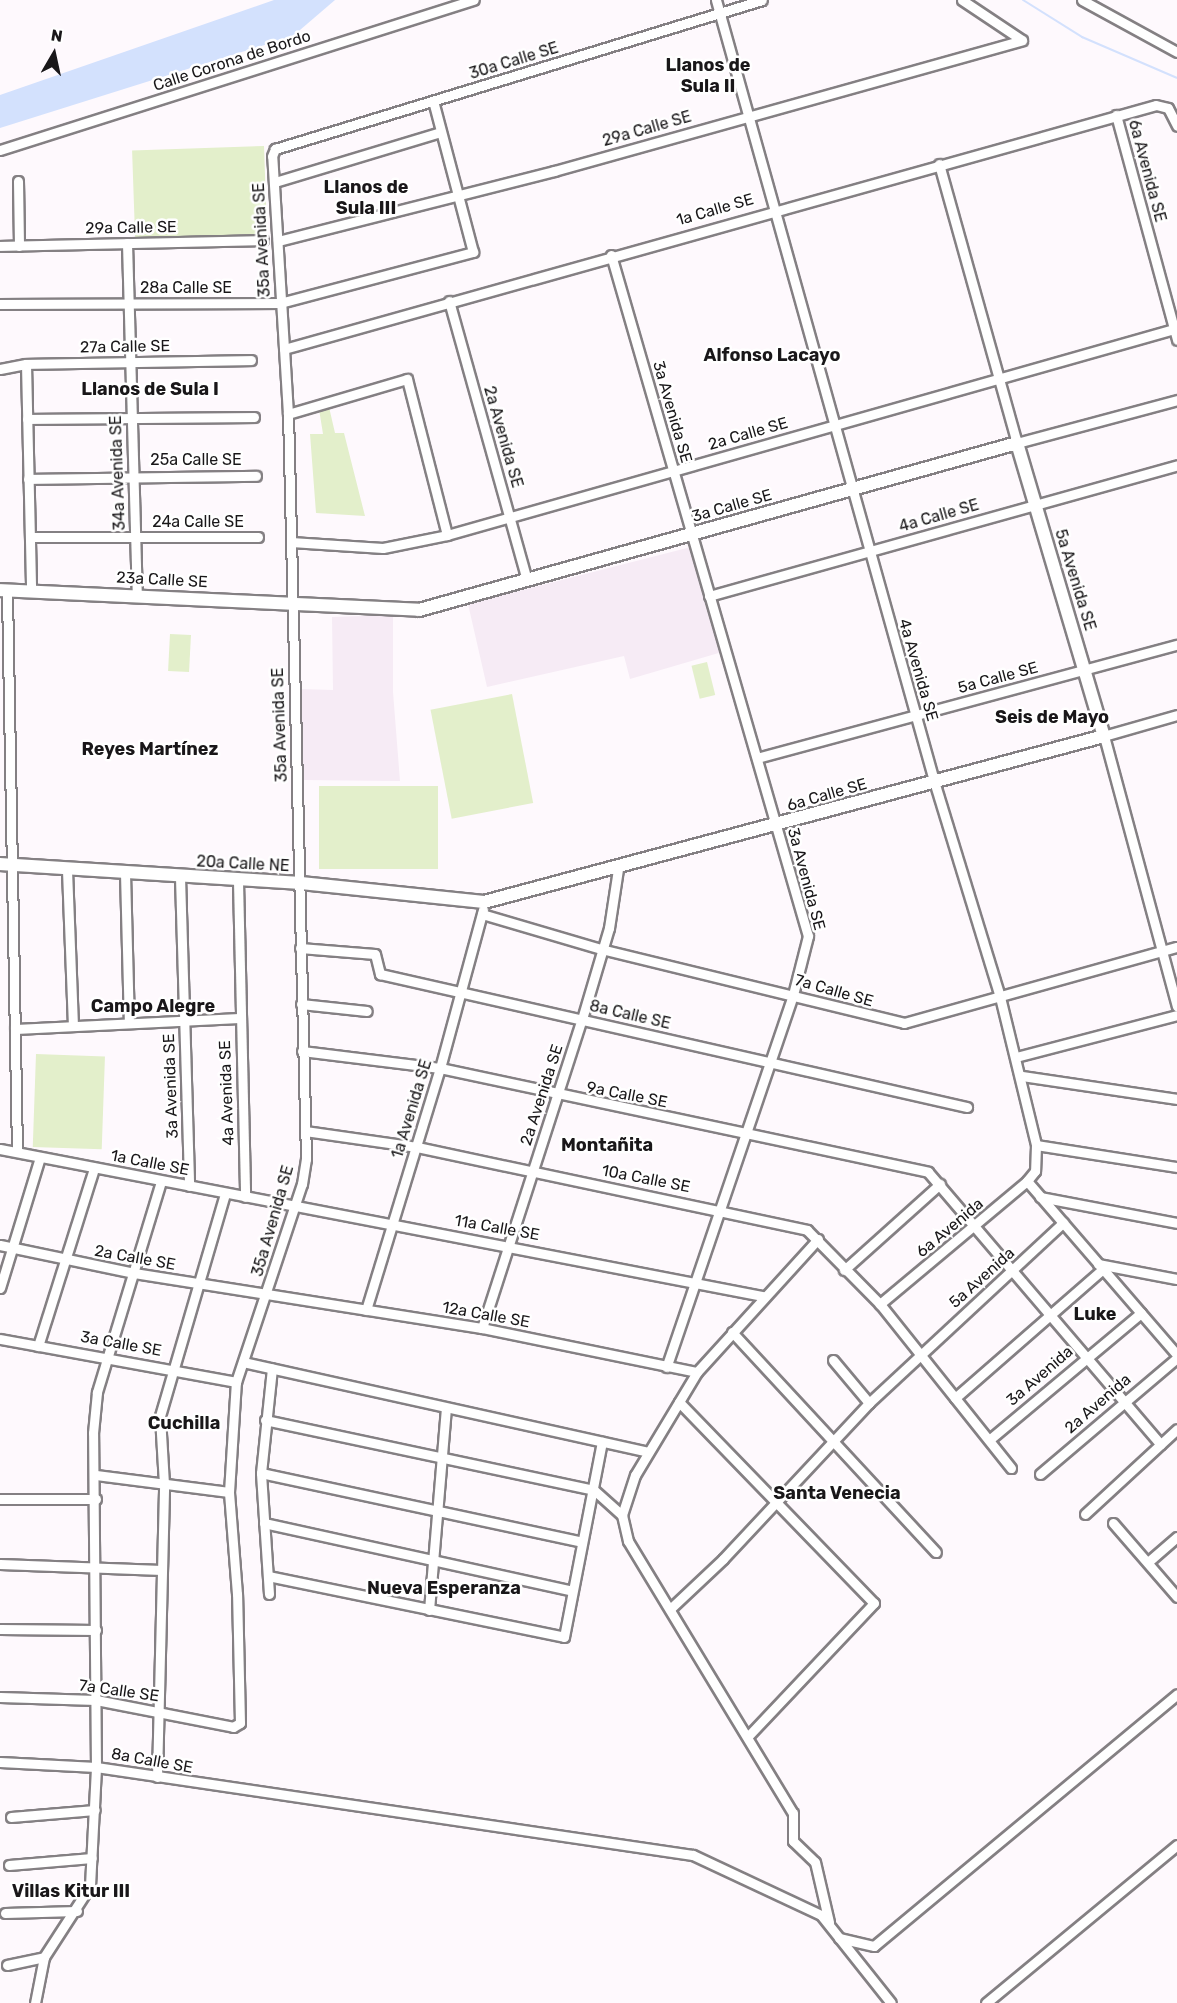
<!DOCTYPE html>
<html>
<head>
<meta charset="utf-8">
<style>
  body { margin:0 }
  #map { position:relative; width:1177px; height:2003px; overflow:hidden; background:#fef9fd; font-family:Rubik,sans-serif }
  div>[style] { position:absolute }
  [style*='--x'] { left:calc(var(--x)*1px); top:calc(var(--y)*1px); width:calc(var(--w)*1px); rotate:calc(var(--a)*1deg) }
  .built>* { inset:0; background:#f6ebf5 }
  .green>* { inset:0; background:#e3efcb; transform-origin:0 0 }
  .water>* { inset:0; background:#d3e1fd }
  .stream>* { height:2px; margin:-1px; padding:0 1px; transform-origin:1px; border-radius:1px; background:#d3e1fd }
  .roads { filter:drop-shadow(2px 0 #848083) drop-shadow(-2px 0 #848083) drop-shadow(0 2px #848083) drop-shadow(0 -2px #848083) }
  .street>* { height:9px; margin:-4.5px; padding:0 4.5px; transform-origin:4.5px; border-radius:4.5px; background:#fff }
  .secondary>* { height:12px; margin:-6px; padding:0 6px; transform-origin:6px; border-radius:6px; background:#fff }
  span { translate:-50% -50%; white-space:nowrap; text-align:center; line-height:1.15; -webkit-text-stroke:5px #fff; paint-order:stroke }
  .street-label { font-size:16px; color:#191719 }
  .neighbourhood-label { font-size:18px; color:#191719; font-weight:700 }
  .north { position:absolute; left:24px; top:24px; width:60px; height:60px; -webkit-text-stroke:4px #fff; paint-order:stroke; rotate:9deg; font-size:16px; font-weight:700; line-height:24px; text-align:center; color:#191719 }
  .north::after { content:''; display:block; margin:auto; width:21px; height:27px; background:#191719; clip-path:polygon(50% 0,100% 100%,50% 72%,0 100%) }
</style>
</head>
<body>
<div id="map">
  <div class="built">
    <i style="clip-path:polygon(691px 547px,722px 652px,630px 679px,624px 656px,487px 687px,468px 604px)"></i>
    <i style="clip-path:polygon(393px 615px,393px 692px,400px 781px,304px 780px,299px 689px,333px 690px,332px 617px)"></i>
  </div>
  <div class="green">
    <i style="left:264px;top:146px;width:88px;height:132px;rotate:88deg"></i>
    <i style="clip-path:polygon(329px 407px,335px 433px,344px 433px,365px 516px,316px 513px,310px 434px,323px 434px,319px 409px)"></i>
    <i style="left:170px;top:634px;width:21px;height:37px;rotate:3deg"></i>
    <i style="left:707px;top:662px;width:34px;height:16px;rotate:76deg"></i>
    <i style="left:512px;top:694px;width:111px;height:83px;rotate:79deg"></i>
    <i style="left:319px;top:786px;width:119px;height:83px"></i>
    <i style="left:36px;top:1054px;width:69px;height:93px;rotate:2deg"></i>
  </div>
  <div class="water">
    <i style="clip-path:polygon(274px 0,335px 0,293px 36px,0 128px,0 95px)"></i>
  </div>
  <div class="stream">
    <i style="--x:1023;--y:0;--w:70;--a:32.1"></i>
    <i style="--x:1082;--y:37;--w:103;--a:23.3"></i>
  </div>
  <div class="roads">
    <div class="street">
      <i style="--x:716;--y:0;--w:811;--a:74.4"></i>
      <i style="--x:934;--y:781;--w:226;--a:73"></i>
      <i style="--x:1000;--y:997;--w:152;--a:76.3"></i>
      <i style="--x:1036;--y:1145;--w:26;--a:92"></i>
      <i style="--x:1035;--y:1171;--w:13;--a:129"></i>
      <i style="--x:1027;--y:1181;--w:192;--a:140.1"></i>
      <i style="--x:962;--y:0;--w:72;--a:33.7"></i>
      <i style="--x:1082;--y:0;--w:108;--a:28.7"></i>
      <i style="--x:1116;--y:115;--w:233;--a:74.8"></i>
      <i style="--x:0;--y:150;--w:497;--a:-17.6"></i>
      <i style="--x:939;--y:164;--w:290;--a:74.4"></i>
      <i style="--x:1017;--y:443;--w:166;--a:-15"></i>
      <i style="--x:18;--y:181;--w:65;--a:89.1"></i>
      <i style="--x:275;--y:182;--w:173;--a:-16.8"></i>
      <i style="--x:278;--y:241;--w:285;--a:-14.2"></i>
      <i style="--x:554;--y:171;--w:486;--a:-15.6"></i>
      <i style="--x:127;--y:243;--w:351;--a:88.4"></i>
      <i style="--x:0;--y:246;--w:263;--a:-1.3"></i>
      <i style="--x:611;--y:255;--w:709;--a:73.87"></i>
      <i style="--x:808;--y:936;--w:61;--a:104.3"></i>
      <i style="--x:793;--y:995;--w:393;--a:108.8"></i>
      <i style="--x:449;--y:301;--w:290;--a:74.4"></i>
      <i style="--x:0;--y:304;--w:280;--a:-0.2"></i>
      <i style="--x:280;--y:303;--w:200;--a:-14.8"></i>
      <i style="--x:473;--y:252;--w:156;--a:-104.8"></i>
      <i style="--x:284;--y:349;--w:905;--a:-15.63"></i>
      <i style="--x:1156;--y:105;--w:12;--a:14"></i>
      <i style="--x:1168;--y:108;--w:20;--a:63"></i>
      <i style="--x:26;--y:364;--w:227;--a:88.7"></i>
      <i style="--x:0;--y:369;--w:26;--a:-11"></i>
      <i style="--x:26;--y:364;--w:225;--a:-1"></i>
      <i style="--x:288;--y:414;--w:124;--a:-16.4"></i>
      <i style="--x:407;--y:379;--w:161;--a:75.6"></i>
      <i style="--x:27;--y:419;--w:227;--a:-0.5"></i>
      <i style="--x:28;--y:479;--w:228;--a:-0.8"></i>
      <i style="--x:30;--y:537;--w:228;--a:0"></i>
      <i style="--x:291;--y:542;--w:92;--a:3.7"></i>
      <i style="--x:383;--y:548;--w:65;--a:-11.5"></i>
      <i style="--x:447;--y:535;--w:756;--a:-15.82"></i>
      <i style="--x:7;--y:591;--w:561;--a:88.98"></i>
      <i style="--x:709;--y:596;--w:486;--a:-15.6"></i>
      <i style="--x:1177;--y:715;--w:76;--a:164"></i>
      <i style="--x:1104;--y:736;--w:280;--a:74.9"></i>
      <i style="--x:757;--y:758;--w:435;--a:-15.1"></i>
      <i style="--x:67;--y:870;--w:156;--a:87.8"></i>
      <i style="--x:125;--y:873;--w:150;--a:88.5"></i>
      <i style="--x:180;--y:877;--w:309;--a:88.3"></i>
      <i style="--x:238;--y:881;--w:316;--a:88.7"></i>
      <i style="--x:482;--y:914;--w:124;--a:16.4"></i>
      <i style="--x:601;--y:949;--w:312;--a:13.7"></i>
      <i style="--x:904;--y:1023;--w:283;--a:-15.6"></i>
      <i style="--x:300;--y:948;--w:75;--a:4.6"></i>
      <i style="--x:375;--y:954;--w:21;--a:76"></i>
      <i style="--x:380;--y:974;--w:602;--a:12.77"></i>
      <i style="--x:301;--y:1004;--w:66;--a:6.1"></i>
      <i style="--x:15;--y:1029;--w:225;--a:-2.8"></i>
      <i style="--x:302;--y:1051;--w:139;--a:7"></i>
      <i style="--x:440;--y:1068;--w:499;--a:12"></i>
      <i style="--x:928;--y:1172;--w:358;--a:49.5"></i>
      <i style="--x:1016;--y:1057;--w:166;--a:-14.6"></i>
      <i style="--x:1022;--y:1076;--w:157;--a:8.4"></i>
      <i style="--x:305;--y:1131;--w:113;--a:8.1"></i>
      <i style="--x:417;--y:1147;--w:399;--a:12"></i>
      <i style="--x:807;--y:1230;--w:104;--a:45.4"></i>
      <i style="--x:880;--y:1304;--w:210;--a:51.4"></i>
      <i style="--x:1036;--y:1145;--w:143;--a:8.9"></i>
      <i style="--x:0;--y:1149;--w:777;--a:10.91"></i>
      <i style="--x:1027;--y:1181;--w:230;--a:49.2"></i>
      <i style="--x:1040;--y:1197;--w:139;--a:10.7"></i>
      <i style="--x:818;--y:1239;--w:180;--a:132.3"></i>
      <i style="--x:697;--y:1372;--w:120;--a:121"></i>
      <i style="--x:635;--y:1475;--w:42;--a:108"></i>
      <i style="--x:622;--y:1515;--w:27;--a:77"></i>
      <i style="--x:628;--y:1541;--w:318;--a:58.8"></i>
      <i style="--x:793;--y:1813;--w:28;--a:90"></i>
      <i style="--x:793;--y:1841;--w:30;--a:44"></i>
      <i style="--x:815;--y:1862;--w:62;--a:76.9"></i>
      <i style="--x:0;--y:1245;--w:137;--a:11.8"></i>
      <i style="--x:134;--y:1273;--w:352;--a:9"></i>
      <i style="--x:482;--y:1328;--w:219;--a:11.6"></i>
      <i style="--x:1098;--y:1264;--w:80;--a:10.8"></i>
      <i style="--x:844;--y:1270;--w:129;--a:-41.9"></i>
      <i style="--x:0;--y:1288;--w:137;--a:-73"></i>
      <i style="--x:366;--y:1310;--w:253;--a:-73"></i>
      <i style="--x:440;--y:1068;--w:164;--a:-74.8"></i>
      <i style="--x:482;--y:1328;--w:325;--a:-72.1"></i>
      <i style="--x:582;--y:1019;--w:95;--a:-73.5"></i>
      <i style="--x:609;--y:928;--w:60;--a:-81.3"></i>
      <i style="--x:732;--y:1332;--w:300;--a:47.2"></i>
      <i style="--x:0;--y:1339;--w:240;--a:10.3"></i>
      <i style="--x:38;--y:1346;--w:187;--a:-72.5"></i>
      <i style="--x:833;--y:1360;--w:56;--a:50.1"></i>
      <i style="--x:243;--y:1362;--w:415;--a:12.5"></i>
      <i style="--x:955;--y:1398;--w:196;--a:-41.1"></i>
      <i style="--x:679;--y:1402;--w:280;--a:45.9"></i>
      <i style="--x:874;--y:1603;--w:182;--a:133.4"></i>
      <i style="--x:265;--y:1420;--w:336;--a:12"></i>
      <i style="--x:594;--y:1490;--w:38;--a:42"></i>
      <i style="--x:989;--y:1440;--w:198;--a:-39.9"></i>
      <i style="--x:261;--y:1473;--w:328;--a:12.1"></i>
      <i style="--x:1040;--y:1474;--w:180;--a:-40.3"></i>
      <i style="--x:96;--y:1475;--w:134;--a:7.3"></i>
      <i style="--x:0;--y:1499;--w:96;--a:0"></i>
      <i style="--x:1085;--y:1514;--w:125;--a:-42.7"></i>
      <i style="--x:264;--y:1523;--w:315;--a:12.4"></i>
      <i style="--x:1113;--y:1523;--w:98;--a:49.1"></i>
      <i style="--x:1148;--y:1562;--w:38;--a:-41"></i>
      <i style="--x:0;--y:1564;--w:162;--a:2.1"></i>
      <i style="--x:268;--y:1576;--w:302;--a:11.6"></i>
      <i style="--x:564;--y:1637;--w:199;--a:-79"></i>
      <i style="--x:269;--y:1594;--w:121;--a:-93.8"></i>
      <i style="--x:261;--y:1473;--w:105;--a:-84"></i>
      <i style="--x:670;--y:1609;--w:73;--a:-43.3"></i>
      <i style="--x:723;--y:1559;--w:214;--a:-46.9"></i>
      <i style="--x:869;--y:1403;--w:265;--a:-42.9"></i>
      <i style="--x:429;--y:1610;--w:203;--a:-85.2"></i>
      <i style="--x:0;--y:1629;--w:96;--a:0.6"></i>
      <i style="--x:0;--y:1697;--w:96;--a:1.8"></i>
      <i style="--x:96;--y:1700;--w:140;--a:11.1"></i>
      <i style="--x:233;--y:1727;--w:8;--a:-30"></i>
      <i style="--x:240;--y:1723;--w:129;--a:-91.3"></i>
      <i style="--x:237;--y:1594;--w:102;--a:-94.5"></i>
      <i style="--x:229;--y:1492;--w:110;--a:-86.4"></i>
      <i style="--x:236;--y:1382;--w:209;--a:-71.6"></i>
      <i style="--x:302;--y:1184;--w:25;--a:-81"></i>
      <i style="--x:306;--y:1159;--w:745;--a:-91.38"></i>
      <i style="--x:288;--y:414;--w:258;--a:-93.5"></i>
      <i style="--x:272;--y:156;--w:8;--a:-67"></i>
      <i style="--x:275;--y:149;--w:509;--a:-17.01"></i>
      <i style="--x:0;--y:1762;--w:96;--a:3"></i>
      <i style="--x:96;--y:1767;--w:603;--a:8.39"></i>
      <i style="--x:693;--y:1855;--w:141;--a:25.1"></i>
      <i style="--x:821;--y:1915;--w:112;--a:51.5"></i>
      <i style="--x:157;--y:1777;--w:293;--a:-88.6"></i>
      <i style="--x:164;--y:1484;--w:68;--a:-93.4"></i>
      <i style="--x:160;--y:1416;--w:232;--a:-73.7"></i>
      <i style="--x:11;--y:1817;--w:84;--a:-4.8"></i>
      <i style="--x:9;--y:1865;--w:83;--a:-4.8"></i>
      <i style="--x:5;--y:1913;--w:72;--a:-1.6"></i>
      <i style="--x:839;--y:1938;--w:36;--a:13"></i>
      <i style="--x:874;--y:1946;--w:394;--a:-39.7"></i>
      <i style="--x:7;--y:1965;--w:38;--a:-12"></i>
      <i style="--x:44;--y:1957;--w:85;--a:-57.1"></i>
      <i style="--x:90;--y:1886;--w:119;--a:-87.1"></i>
      <i style="--x:96;--y:1767;--w:334;--a:-90.5"></i>
      <i style="--x:93;--y:1433;--w:41;--a:-84.4"></i>
      <i style="--x:97;--y:1392;--w:220;--a:-73.1"></i>
      <i style="--x:35;--y:2003;--w:47;--a:-78.9"></i>
      <i style="--x:986;--y:2003;--w:248;--a:-39.6"></i>
    </div>
    <div class="secondary">
      <i style="--x:0;--y:590;--w:419;--a:2.7"></i>
      <i style="--x:419;--y:610;--w:621;--a:-15.6"></i>
      <i style="--x:1017;--y:443;--w:306;--a:73.5"></i>
      <i style="--x:1104;--y:736;--w:642;--a:165.01"></i>
      <i style="--x:484;--y:902;--w:184;--a:-174.1"></i>
      <i style="--x:301;--y:883;--w:302;--a:-176.4"></i>
    </div>
  </div>
  <div class="street-label">
    <span style="left:232px;top:61px;rotate:-18deg">Calle Corona de Bordo</span>
    <span style="left:514px;top:61px;rotate:-17deg">30a Calle SE</span>
    <span style="left:647px;top:129px;rotate:-16deg">29a Calle SE</span>
    <span style="left:1147px;top:171px;rotate:75deg">6a Avenida SE</span>
    <span style="left:715px;top:210px;rotate:-16deg">1a Calle SE</span>
    <span style="left:131px;top:228px;rotate:-1deg">29a Calle SE</span>
    <span style="left:262px;top:240px;rotate:-93deg">35a Avenida SE</span>
    <span style="left:186px;top:288px">28a Calle SE</span>
    <span style="left:125px;top:347px;rotate:-1deg">27a Calle SE</span>
    <span style="left:672px;top:412px;rotate:74deg">3a Avenida SE</span>
    <span style="left:748px;top:434px;rotate:-16deg">2a Calle SE</span>
    <span style="left:503px;top:437px;rotate:74deg">2a Avenida SE</span>
    <span style="left:196px;top:460px">25a Calle SE</span>
    <span style="left:118px;top:473px;rotate:-92deg">34a Avenida SE</span>
    <span style="left:732px;top:506px;rotate:-16deg">3a Calle SE</span>
    <span style="left:939px;top:516px;rotate:-16deg">4a Calle SE</span>
    <span style="left:198px;top:522px">24a Calle SE</span>
    <span style="left:162px;top:580px;rotate:3deg">23a Calle SE</span>
    <span style="left:1075px;top:580px;rotate:73deg">5a Avenida SE</span>
    <span style="left:918px;top:670px;rotate:74deg">4a Avenida SE</span>
    <span style="left:998px;top:678px;rotate:-15deg">5a Calle SE</span>
    <span style="left:280px;top:725px;rotate:-92deg">35a Avenida SE</span>
    <span style="left:827px;top:795px;rotate:-16deg">6a Calle SE</span>
    <span style="left:243px;top:864px;rotate:3deg">20a Calle NE</span>
    <span style="left:806px;top:879px;rotate:75deg">3a Avenida SE</span>
    <span style="left:834px;top:991px;rotate:16deg">7a Calle SE</span>
    <span style="left:630px;top:1015px;rotate:13deg">8a Calle SE</span>
    <span style="left:171px;top:1086px;rotate:-92deg">3a Avenida SE</span>
    <span style="left:227px;top:1093px;rotate:-92deg">4a Avenida SE</span>
    <span style="left:542px;top:1095px;rotate:-72deg">2a Avenida SE</span>
    <span style="left:627px;top:1095px;rotate:11deg">9a Calle SE</span>
    <span style="left:412px;top:1109px;rotate:-73deg">1a Avenida SE</span>
    <span style="left:150px;top:1163px;rotate:11deg">1a Calle SE</span>
    <span style="left:646px;top:1179px;rotate:11deg">10a Calle SE</span>
    <span style="left:273px;top:1221px;rotate:-74deg">35a Avenida SE</span>
    <span style="left:497px;top:1228px;rotate:10deg">11a Calle SE</span>
    <span style="left:950px;top:1228px;rotate:-40deg">6a Avenida</span>
    <span style="left:135px;top:1258px;rotate:10deg">2a Calle SE</span>
    <span style="left:982px;top:1278px;rotate:-42deg">5a Avenida</span>
    <span style="left:486px;top:1315px;rotate:10deg">12a Calle SE</span>
    <span style="left:121px;top:1344px;rotate:10deg">3a Calle SE</span>
    <span style="left:1040px;top:1376px;rotate:-41deg">3a Avenida</span>
    <span style="left:1098px;top:1404px;rotate:-41deg">2a Avenida</span>
    <span style="left:119px;top:1691px;rotate:8deg">7a Calle SE</span>
    <span style="left:152px;top:1761px;rotate:10deg">8a Calle SE</span>
  </div>
  <div class="neighbourhood-label">
    <span style="left:708px;top:76px">Llanos de<br>Sula II</span>
    <span style="left:366px;top:198px">Llanos de<br>Sula III</span>
    <span style="left:772px;top:355px">Alfonso Lacayo</span>
    <span style="left:150px;top:389px">Llanos de Sula I</span>
    <span style="left:1052px;top:717px">Seis de Mayo</span>
    <span style="left:150px;top:749px">Reyes Martínez</span>
    <span style="left:153px;top:1006px">Campo Alegre</span>
    <span style="left:607px;top:1145px">Montañita</span>
    <span style="left:1095px;top:1314px">Luke</span>
    <span style="left:184px;top:1423px">Cuchilla</span>
    <span style="left:837px;top:1493px">Santa Venecia</span>
    <span style="left:444px;top:1588px">Nueva Esperanza</span>
    <span style="left:71px;top:1891px">Villas Kitur III</span>
  </div>
  <div class="north">N</div>
</div>
</body>
</html>
